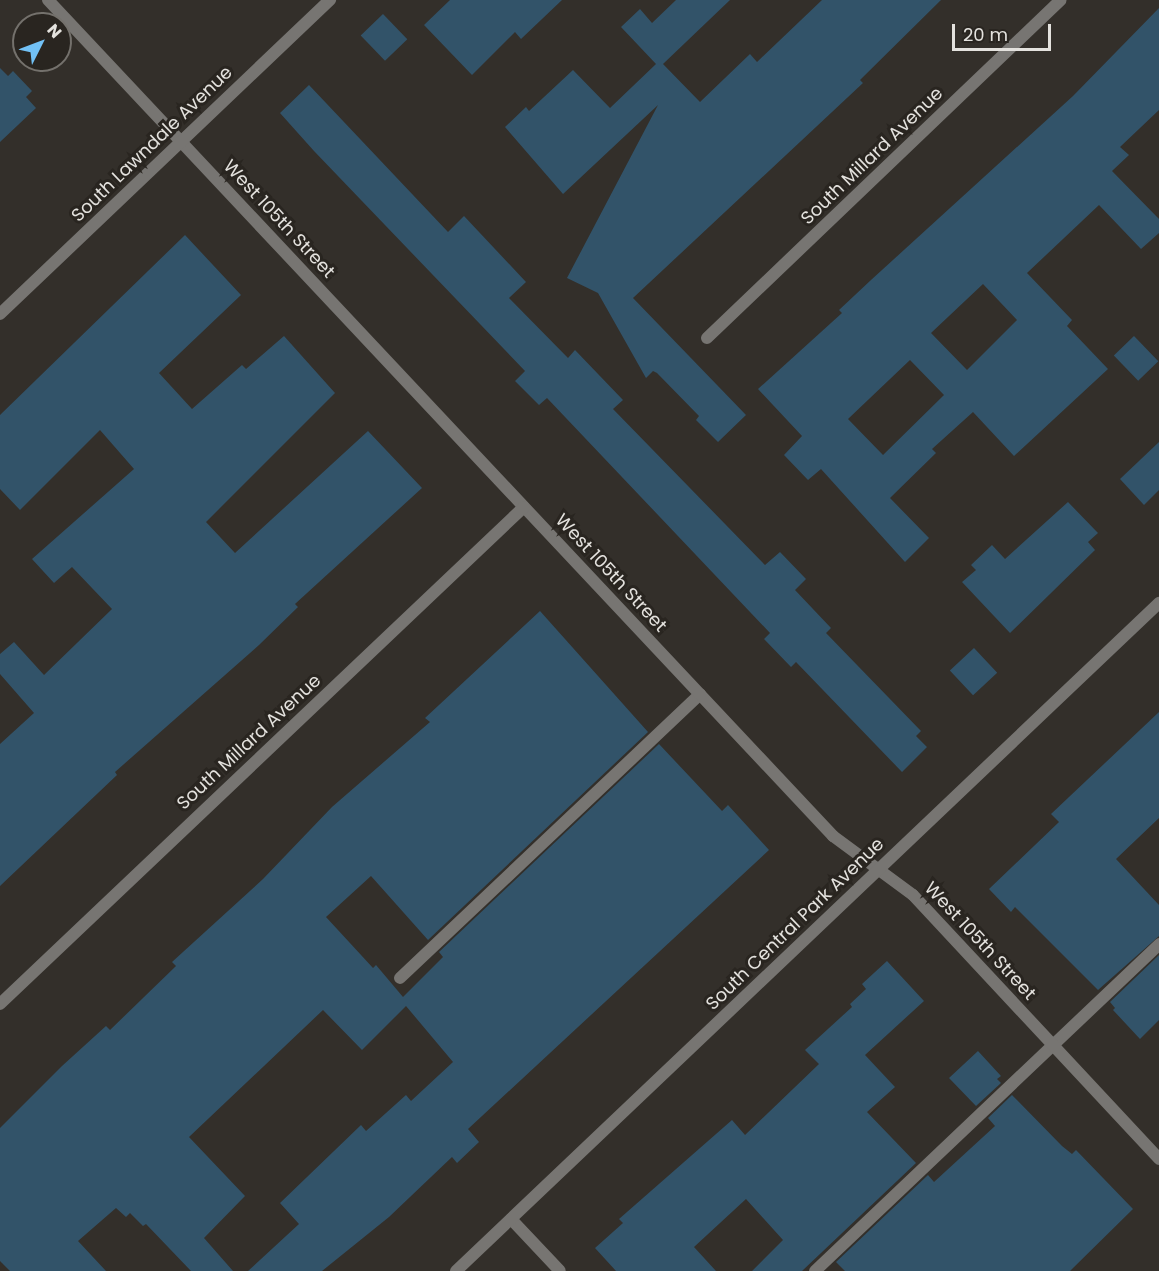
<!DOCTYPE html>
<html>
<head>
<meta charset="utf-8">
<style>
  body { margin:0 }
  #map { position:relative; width:1159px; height:1271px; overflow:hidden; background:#332f2a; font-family:Poppins,sans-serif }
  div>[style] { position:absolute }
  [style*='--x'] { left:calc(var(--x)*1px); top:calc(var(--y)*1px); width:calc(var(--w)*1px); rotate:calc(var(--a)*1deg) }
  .building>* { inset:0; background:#325369; transform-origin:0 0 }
  .lane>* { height:12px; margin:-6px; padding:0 6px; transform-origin:6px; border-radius:6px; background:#777572 }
  .street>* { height:12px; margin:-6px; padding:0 6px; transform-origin:6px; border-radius:6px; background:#777572 }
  span { translate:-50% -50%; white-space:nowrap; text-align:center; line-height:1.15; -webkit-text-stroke:6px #292520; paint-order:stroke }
  .street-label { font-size:18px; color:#e4e2de }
  .north { position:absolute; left:12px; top:12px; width:60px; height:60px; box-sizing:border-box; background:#292520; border:2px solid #74716c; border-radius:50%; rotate:48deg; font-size:16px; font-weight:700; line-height:24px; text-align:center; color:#e4e2de }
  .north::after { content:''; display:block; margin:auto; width:21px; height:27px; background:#72c1f5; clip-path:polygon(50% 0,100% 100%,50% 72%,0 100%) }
  .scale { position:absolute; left:952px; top:24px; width:99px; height:27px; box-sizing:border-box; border:3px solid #e4e2de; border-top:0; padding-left:8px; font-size:18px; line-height:21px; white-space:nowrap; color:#e4e2de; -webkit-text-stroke:4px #292520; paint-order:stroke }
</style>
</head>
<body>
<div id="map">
  <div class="building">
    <i style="clip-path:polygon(450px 0,562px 0,521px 39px,515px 32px,472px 75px,424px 25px)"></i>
    <i style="clip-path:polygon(676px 0,730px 0,663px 64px,700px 102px,750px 54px,757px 62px,822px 0,941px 0,860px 80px,863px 83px,633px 298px,746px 415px,718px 442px,696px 420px,699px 416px,657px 373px,653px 371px,646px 378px,598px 293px,567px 278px,658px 105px,563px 194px,505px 127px,526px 107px,529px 111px,573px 70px,610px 108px,656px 64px,621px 27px,640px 9px,652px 23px)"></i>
    <i style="clip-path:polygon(evenodd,1159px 8px,1159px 110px,1120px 147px,1129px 155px,1112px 171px,1159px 219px,1159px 233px,1141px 249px,1099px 205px,1027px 273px,1072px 320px,1067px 326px,1108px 369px,1014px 456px,973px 412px,932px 449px,936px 453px,890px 498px,929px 538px,905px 562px,821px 469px,808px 480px,784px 455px,802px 436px,758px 389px,842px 313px,839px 310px,871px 280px,1073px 96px,1159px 8px,983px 284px,1017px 320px,967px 370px,931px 333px,983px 284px,1159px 8px,910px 360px,944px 395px,883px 455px,848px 419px,910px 360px)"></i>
    <i style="left:383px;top:14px;width:35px;height:31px;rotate:46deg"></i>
    <i style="clip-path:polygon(0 68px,8px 76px,13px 71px,32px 91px,26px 97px,36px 108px,0 142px)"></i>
    <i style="clip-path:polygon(309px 85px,448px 232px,464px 216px,526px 282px,509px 298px,568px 358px,575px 350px,623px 400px,613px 409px,765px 565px,780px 552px,806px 579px,795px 590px,831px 628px,826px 633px,921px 731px,916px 736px,927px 747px,902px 772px,796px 662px,791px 667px,764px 639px,770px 633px,547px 398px,539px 405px,515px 381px,525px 371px,314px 151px,280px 113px)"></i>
    <i style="clip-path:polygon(185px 235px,241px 295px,159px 373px,192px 409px,242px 365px,246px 369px,284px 336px,335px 393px,206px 522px,235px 553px,368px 431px,422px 488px,295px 604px,298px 607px,259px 645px,115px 772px,117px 775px,0 886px,0 744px,34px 713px,0 674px,0 654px,14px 642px,44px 675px,112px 609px,72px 567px,54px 583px,32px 559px,134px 469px,100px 430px,20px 510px,0 489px,0 415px)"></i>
    <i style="left:1134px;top:336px;width:35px;height:28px;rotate:46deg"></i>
    <i style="clip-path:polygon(1159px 442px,1159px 490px,1144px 505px,1120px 479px)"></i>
    <i style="clip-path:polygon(1068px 502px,1098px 533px,1088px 542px,1095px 550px,1010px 633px,962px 582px,976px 570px,971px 565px,992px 545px,1005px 559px)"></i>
    <i style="clip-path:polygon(540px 611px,648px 732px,428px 940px,371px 876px,326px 917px,373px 968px,376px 965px,403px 997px,443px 957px,439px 952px,659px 744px,722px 811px,728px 805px,769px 850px,468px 1129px,479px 1142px,457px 1163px,452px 1157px,389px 1217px,322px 1271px,248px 1271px,299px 1224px,280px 1203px,361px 1125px,366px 1131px,406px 1095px,411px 1101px,453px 1062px,406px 1006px,362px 1050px,323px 1010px,189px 1137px,245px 1196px,204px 1238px,233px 1271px,191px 1271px,146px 1224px,143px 1226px,130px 1213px,126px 1217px,116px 1208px,78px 1241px,106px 1271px,10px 1271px,0 1261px,0 1128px,62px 1066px,106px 1026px,110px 1030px,176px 966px,172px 962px,263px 879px,332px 807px,430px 722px,425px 718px)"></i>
    <i style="left:974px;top:648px;width:34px;height:33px;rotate:47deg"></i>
    <i style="clip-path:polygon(1159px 712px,1159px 818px,1116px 859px,1159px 905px,1159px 936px,1098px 990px,1015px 907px,1011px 912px,989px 889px,1059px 822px,1051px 814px)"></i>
    <i style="clip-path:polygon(1159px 955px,1159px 1020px,1140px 1039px,1113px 1010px,1115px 1008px,1110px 1002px)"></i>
    <i style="clip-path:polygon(887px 961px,924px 1001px,865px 1055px,895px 1087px,867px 1112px,916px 1163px,802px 1271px,752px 1271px,783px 1240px,746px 1199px,694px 1247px,716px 1271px,616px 1271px,595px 1248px,623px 1223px,619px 1219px,732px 1120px,745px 1135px,819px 1064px,805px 1050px,852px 1007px,850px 1004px,866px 989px,862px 984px)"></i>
    <i style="clip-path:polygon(978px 1051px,1001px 1076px,997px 1079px,1001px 1083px,976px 1106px,949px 1078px)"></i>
    <i style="clip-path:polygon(1012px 1095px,1062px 1146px,1072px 1154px,1076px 1150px,1133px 1209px,1070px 1271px,845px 1271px,836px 1262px,928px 1175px,934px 1182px,995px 1126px,988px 1118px)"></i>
  </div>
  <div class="lane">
    <i style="--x:400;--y:978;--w:413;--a:-43.4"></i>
    <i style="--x:815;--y:1271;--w:475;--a:-43.5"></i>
  </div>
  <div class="street">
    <i style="--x:48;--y:0;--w:1147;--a:46.8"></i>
    <i style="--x:833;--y:836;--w:99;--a:36.4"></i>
    <i style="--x:913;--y:895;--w:361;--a:47"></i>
    <i style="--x:0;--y:314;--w:456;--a:-43.6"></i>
    <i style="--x:707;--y:338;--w:489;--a:-43.7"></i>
    <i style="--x:0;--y:1004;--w:722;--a:-43.49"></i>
    <i style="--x:511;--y:1219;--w:71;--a:46.7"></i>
    <i style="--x:456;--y:1271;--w:970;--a:-43.54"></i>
  </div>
  <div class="street-label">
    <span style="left:152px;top:144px;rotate:-44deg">South Lawndale Avenue</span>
    <span style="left:872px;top:156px;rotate:-44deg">South Millard Avenue</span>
    <span style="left:279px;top:219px;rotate:47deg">West 105th Street</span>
    <span style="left:611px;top:573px;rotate:47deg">West 105th Street</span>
    <span style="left:249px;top:742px;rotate:-43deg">South Millard Avenue</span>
    <span style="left:795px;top:924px;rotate:-44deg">South Central Park Avenue</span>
    <span style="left:980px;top:941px;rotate:47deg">West 105th Street</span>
  </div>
  <div class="north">N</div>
  <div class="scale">20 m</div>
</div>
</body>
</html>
